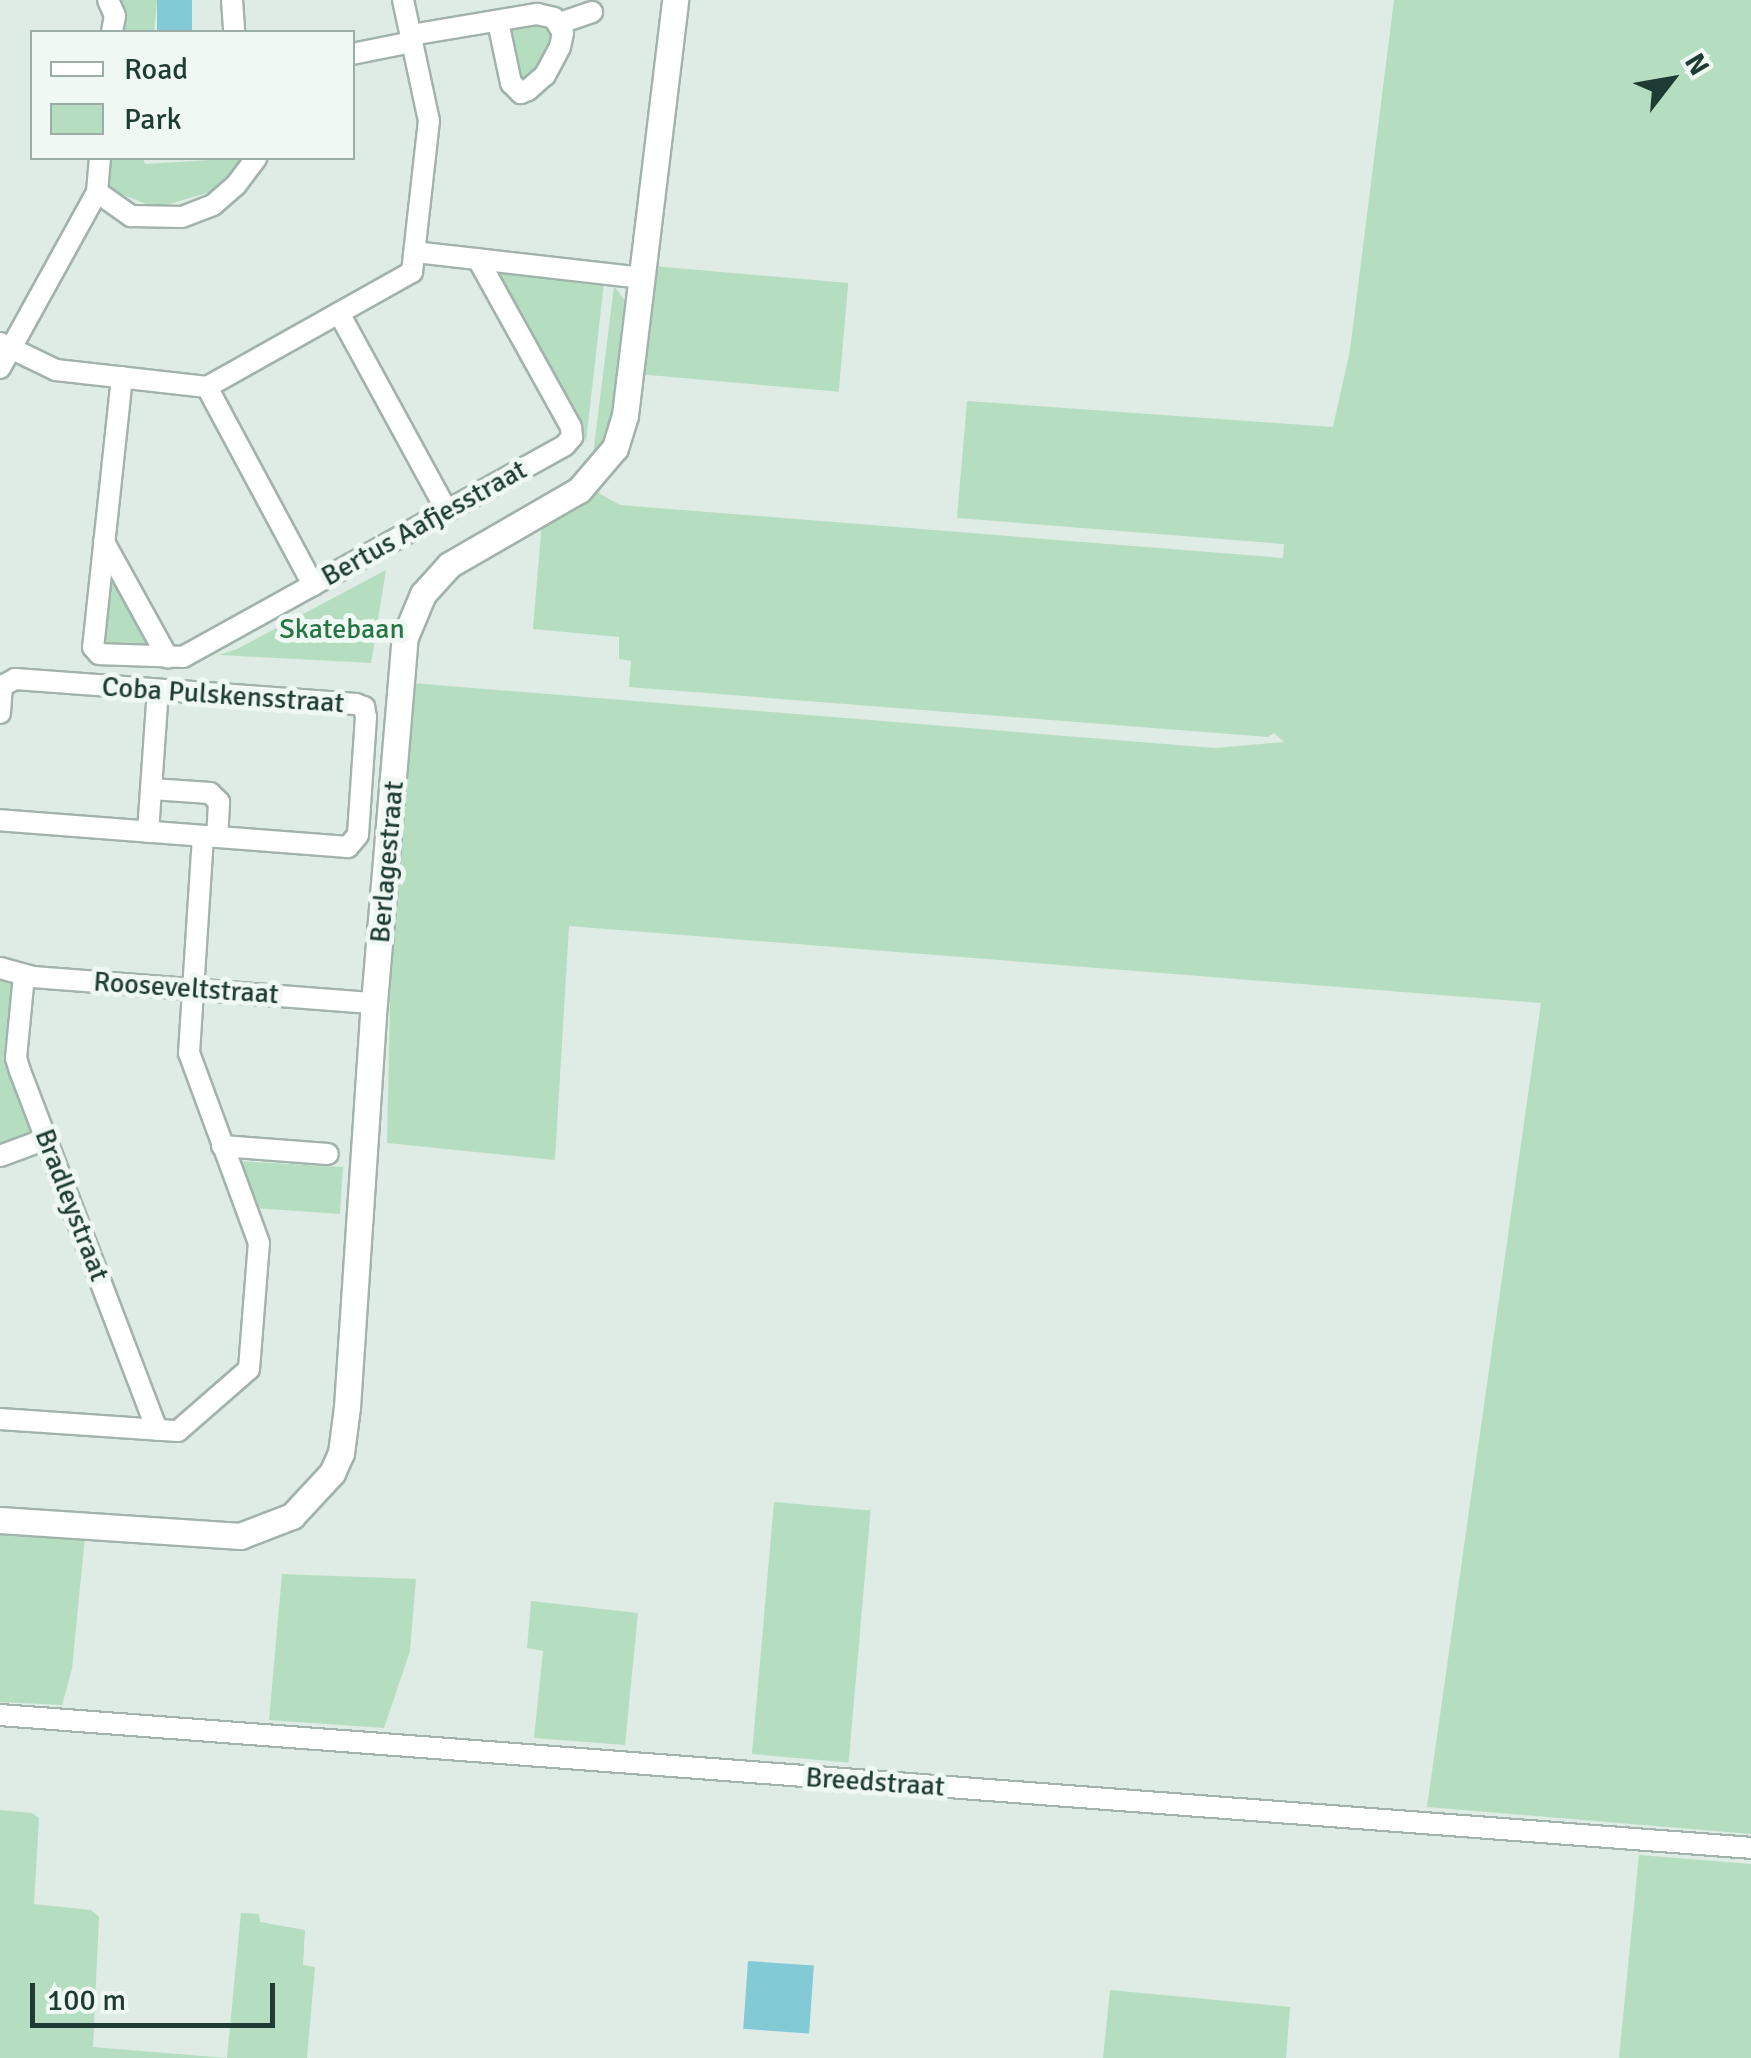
<!DOCTYPE html>
<html>
<head>
<meta charset="utf-8">
<style>
  body { margin:0 }
  #map { position:relative; width:1751px; height:2058px; overflow:hidden; background:#dfebe5; font-family:Signika,sans-serif }
  div>[style] { position:absolute }
  [style*='--x'] { left:calc(var(--x)*1px); top:calc(var(--y)*1px); width:calc(var(--w)*1px); rotate:calc(var(--a)*1deg) }
  .green>* { inset:0; background:#b5dec0; transform-origin:0 0 }
  .water>* { inset:0; background:#82cad5; transform-origin:0 0 }
  .roads { filter:drop-shadow(2px 0 #a2b3ac) drop-shadow(-2px 0 #a2b3ac) drop-shadow(0 2px #a2b3ac) drop-shadow(0 -2px #a2b3ac) }
  .minor>* { height:20px; margin:-10px; padding:0 10px; transform-origin:10px; border-radius:10px; background:#fff }
  .tertiary>* { height:25px; margin:-12.5px; padding:0 12.5px; transform-origin:12.5px; border-radius:12.5px; background:#fff }
  span { translate:-50% -50%; white-space:nowrap; text-align:center; line-height:1.15; -webkit-text-stroke:10px #eff8f3; paint-order:stroke }
  .street-label { font-size:28px; color:#1f3c34 }
  .park-label { font-size:28px; color:#267643 }
  .legend { position:absolute; left:30px; top:30px; width:325px; height:130px; box-sizing:border-box; background:#eff8f3; border:2px solid #9cada7; margin:0; padding:12px 18px; list-style:none; font-size:30px; color:#1f3c34 }
  .legend li { display:flex; align-items:center; gap:20px; height:50px }
  .legend b { width:50px; border:2px solid #9cada7 }
  .north { position:absolute; left:1621px; top:30px; width:100px; height:100px; -webkit-text-stroke:8px #eff8f3; paint-order:stroke; rotate:59deg; font-size:28px; font-weight:700; line-height:40px; text-align:center; color:#1f3c34 }
  .north::after { content:''; display:block; margin:auto; width:35px; height:45px; background:#1f3c34; clip-path:polygon(50% 0,100% 100%,50% 72%,0 100%) }
  .scale { position:absolute; left:30px; top:1983px; width:245px; height:45px; box-sizing:border-box; border:5px solid #1f3c34; border-top:0; padding-left:12px; font-size:30px; line-height:35px; white-space:nowrap; color:#1f3c34; -webkit-text-stroke:8px #eff8f3; paint-order:stroke }
</style>
</head>
<body>
<div id="map">
  <div class="green">
    <i style="clip-path:polygon(122px 0,157px 0,154px 32px,116px 32px)"></i>
    <i style="clip-path:polygon(1394px 0,1751px 0,1751px 1834px,1427px 1807px,1541px 1003px,569px 926px,555px 1160px,387px 1143px,392px 912px,412px 683px,1215px 748px,1284px 742px,1274px 733px,1268px 737px,629px 687px,631px 661px,619px 659px,619px 637px,533px 629px,542px 521px,595px 491px,620px 505px,1283px 558px,1284px 544px,957px 518px,967px 401px,1333px 427px,1350px 350px)"></i>
    <i style="clip-path:polygon(543px 22px,555px 32px,541px 70px,519px 84px,509px 31px)"></i>
    <i style="clip-path:polygon(104px 158px,143px 158px,145px 164px,243px 158px,233px 174px,213px 191px,156px 208px,109px 189px)"></i>
    <i style="left:653px;top:266px;width:196px;height:109px;rotate:5deg"></i>
    <i style="clip-path:polygon(495px 272px,604px 282px,586px 442px,576px 425px)"></i>
    <i style="clip-path:polygon(614px 286px,626px 302px,615px 406px,608px 439px,593px 455px)"></i>
    <i style="clip-path:polygon(386px 570px,371px 663px,219px 655px,237px 649px)"></i>
    <i style="clip-path:polygon(115px 577px,148px 642px,154px 648px,103px 646px,110px 578px)"></i>
    <i style="clip-path:polygon(0 980px,11px 983px,14px 990px,13px 1073px,9px 1076px,32px 1130px,0 1150px)"></i>
    <i style="clip-path:polygon(237px 1161px,343px 1167px,340px 1214px,253px 1208px)"></i>
    <i style="left:774px;top:1502px;width:97px;height:253px;rotate:5deg"></i>
    <i style="clip-path:polygon(0 1530px,85px 1536px,72px 1669px,62px 1705px,0 1702px)"></i>
    <i style="clip-path:polygon(282px 1574px,416px 1579px,410px 1651px,384px 1728px,269px 1720px)"></i>
    <i style="clip-path:polygon(531px 1601px,638px 1613px,625px 1745px,534px 1738px,543px 1651px,527px 1648px)"></i>
    <i style="clip-path:polygon(0 1810px,32px 1813px,39px 1818px,34px 1904px,91px 1910px,99px 1917px,93px 2047px,227px 2058px,241px 1913px,259px 1914px,260px 1922px,305px 1930px,303px 1965px,315px 1967px,307px 2058px,0 2058px)"></i>
    <i style="clip-path:polygon(1639px 1855px,1751px 1864px,1751px 2058px,1619px 2058px)"></i>
    <i style="clip-path:polygon(1110px 1990px,1290px 2007px,1286px 2058px,1103px 2058px)"></i>
  </div>
  <div class="water">
    <i style="left:157px;top:0;width:35px;height:32px"></i>
    <i style="left:748px;top:1961px;width:66px;height:68px;rotate:4deg"></i>
  </div>
  <div class="roads">
    <div class="minor">
      <i style="--x:108;--y:0;--w:17;--a:66"></i>
      <i style="--x:115;--y:16;--w:16;--a:101"></i>
      <i style="--x:232;--y:0;--w:32;--a:86"></i>
      <i style="--x:560;--y:23;--w:34;--a:-19"></i>
      <i style="--x:411;--y:35;--w:128;--a:-9.5"></i>
      <i style="--x:537;--y:14;--w:17;--a:13"></i>
      <i style="--x:554;--y:18;--w:17;--a:59"></i>
      <i style="--x:563;--y:33;--w:14;--a:102"></i>
      <i style="--x:560;--y:47;--w:32;--a:118"></i>
      <i style="--x:545;--y:75;--w:23;--a:139"></i>
      <i style="--x:528;--y:90;--w:8;--a:157"></i>
      <i style="--x:521;--y:93;--w:14;--a:-135"></i>
      <i style="--x:511;--y:83;--w:62;--a:-102"></i>
      <i style="--x:352;--y:54;--w:61;--a:-11.3"></i>
      <i style="--x:97;--y:192;--w:42;--a:35.2"></i>
      <i style="--x:131;--y:216;--w:51;--a:1.1"></i>
      <i style="--x:182;--y:217;--w:33;--a:-21"></i>
      <i style="--x:213;--y:205;--w:30;--a:-41"></i>
      <i style="--x:236;--y:185;--w:34;--a:-53"></i>
      <i style="--x:415;--y:252;--w:228;--a:6.5"></i>
      <i style="--x:339;--y:313;--w:226;--a:61.4"></i>
      <i style="--x:0;--y:343;--w:62;--a:25.7"></i>
      <i style="--x:56;--y:370;--w:152;--a:6.4"></i>
      <i style="--x:207;--y:387;--w:235;--a:-29.3"></i>
      <i style="--x:412;--y:272;--w:152;--a:-83.6"></i>
      <i style="--x:429;--y:121;--w:124;--a:-102.1"></i>
      <i style="--x:0;--y:368;--w:201;--a:-61.1"></i>
      <i style="--x:97;--y:192;--w:34;--a:-85"></i>
      <i style="--x:122;--y:377;--w:272;--a:96.1"></i>
      <i style="--x:93;--y:647;--w:9;--a:49"></i>
      <i style="--x:99;--y:654;--w:84;--a:2"></i>
      <i style="--x:183;--y:657;--w:437;--a:-29"></i>
      <i style="--x:565;--y:445;--w:11;--a:-49"></i>
      <i style="--x:572;--y:437;--w:10;--a:-96"></i>
      <i style="--x:571;--y:427;--w:192;--a:-119"></i>
      <i style="--x:207;--y:387;--w:225;--a:61.8"></i>
      <i style="--x:104;--y:542;--w:132;--a:61.1"></i>
      <i style="--x:0;--y:713;--w:27;--a:-86"></i>
      <i style="--x:2;--y:686;--w:15;--a:-28"></i>
      <i style="--x:15;--y:679;--w:342;--a:4.2"></i>
      <i style="--x:356;--y:704;--w:9;--a:21"></i>
      <i style="--x:364;--y:707;--w:10;--a:79"></i>
      <i style="--x:366;--y:717;--w:118;--a:93.9"></i>
      <i style="--x:358;--y:835;--w:16;--a:130"></i>
      <i style="--x:348;--y:847;--w:349;--a:-175.6"></i>
      <i style="--x:152;--y:789;--w:58;--a:3.9"></i>
      <i style="--x:210;--y:793;--w:13;--a:45"></i>
      <i style="--x:219;--y:802;--w:35;--a:93"></i>
      <i style="--x:148;--y:832;--w:142;--a:-86"></i>
      <i style="--x:0;--y:968;--w:34;--a:15"></i>
      <i style="--x:33;--y:977;--w:342;--a:4.4"></i>
      <i style="--x:24;--y:975;--w:83;--a:95.5"></i>
      <i style="--x:16;--y:1058;--w:14;--a:73"></i>
      <i style="--x:20;--y:1071;--w:384;--a:69.1"></i>
      <i style="--x:222;--y:1146;--w:106;--a:4.3"></i>
      <i style="--x:0;--y:1156;--w:49;--a:-20.3"></i>
      <i style="--x:0;--y:1419;--w:178;--a:3.9"></i>
      <i style="--x:178;--y:1431;--w:94;--a:-41.1"></i>
      <i style="--x:249;--y:1369;--w:126;--a:-85.5"></i>
      <i style="--x:259;--y:1243;--w:202;--a:-110.2"></i>
      <i style="--x:189;--y:1053;--w:217;--a:-86.3"></i>
      <i style="--x:0;--y:1715;--w:1756;--a:4.34"></i>
    </div>
    <div class="tertiary">
      <i style="--x:0;--y:1520;--w:241;--a:3.8"></i>
      <i style="--x:240;--y:1536;--w:56;--a:-21"></i>
      <i style="--x:292;--y:1516;--w:59;--a:-47.1"></i>
      <i style="--x:332;--y:1473;--w:22;--a:-66"></i>
      <i style="--x:341;--y:1453;--w:46;--a:-82.6"></i>
      <i style="--x:347;--y:1407;--w:405;--a:-86.2"></i>
      <i style="--x:374;--y:1003;--w:367;--a:-85.2"></i>
      <i style="--x:405;--y:637;--w:47;--a:-67.3"></i>
      <i style="--x:423;--y:594;--w:39;--a:-48"></i>
      <i style="--x:449;--y:565;--w:150;--a:-30"></i>
      <i style="--x:579;--y:490;--w:55;--a:-49.4"></i>
      <i style="--x:615;--y:448;--w:34;--a:-73"></i>
      <i style="--x:625;--y:415;--w:418;--a:-83.1"></i>
    </div>
  </div>
  <div class="street-label">
    <span style="left:424px;top:523px;rotate:-29deg">Bertus Aafjesstraat</span>
    <span style="left:223px;top:695px;rotate:4deg">Coba Pulskensstraat</span>
    <span style="left:387px;top:862px;rotate:-85deg">Berlagestraat</span>
    <span style="left:186px;top:988px;rotate:4deg">Rooseveltstraat</span>
    <span style="left:72px;top:1205px;rotate:69deg">Bradleystraat</span>
    <span style="left:875px;top:1782px;rotate:4deg">Breedstraat</span>
  </div>
  <div class="park-label">
    <span style="left:342px;top:629px">Skatebaan</span>
  </div>
  <ul class="legend">
  <li><b style="height:12px;background:#fff"></b>Road</li>
  <li><b style="height:28px;background:#b5dec0"></b>Park</li>
  </ul>
  <div class="north">N</div>
  <div class="scale">100 m</div>
</div>
</body>
</html>
